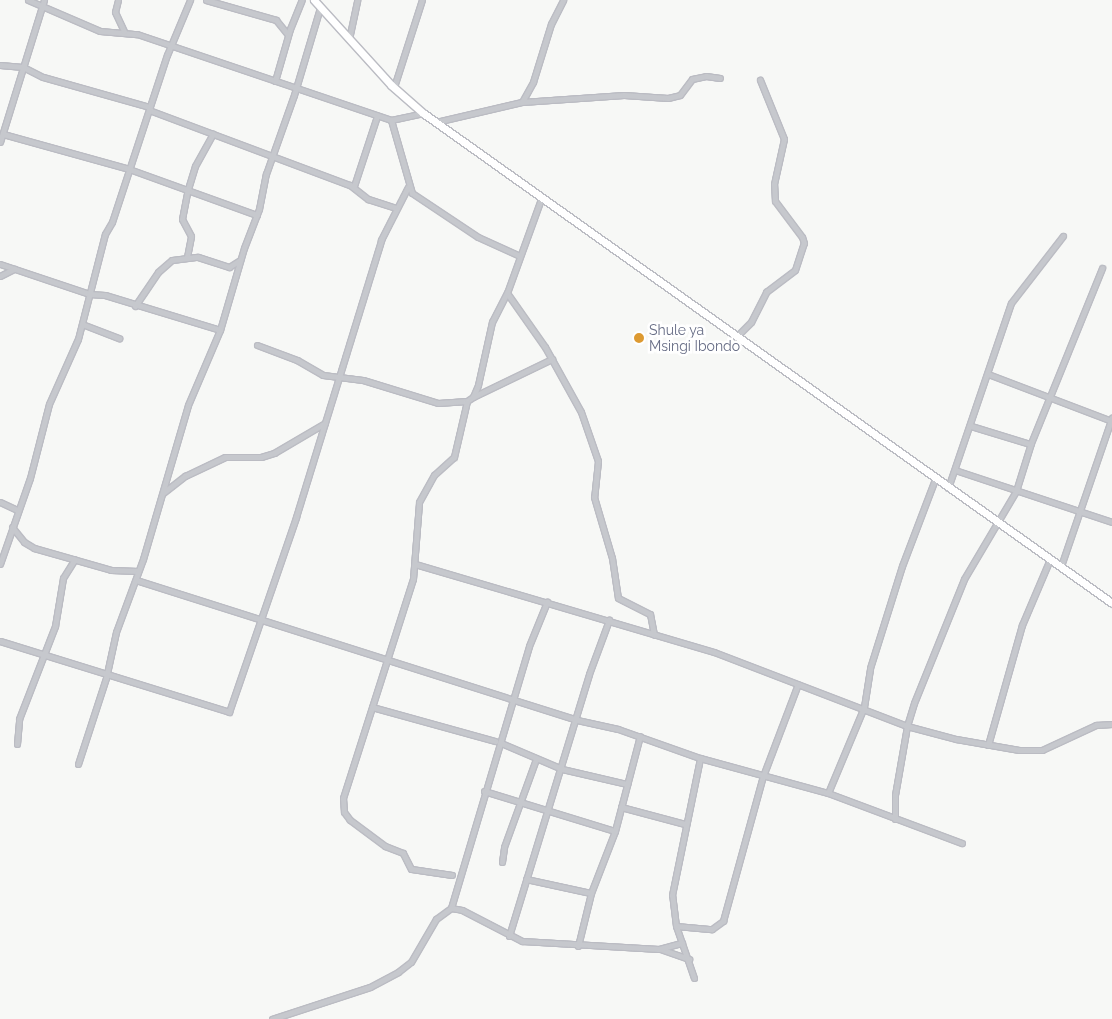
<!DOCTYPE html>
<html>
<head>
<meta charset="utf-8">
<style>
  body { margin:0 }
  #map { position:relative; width:1112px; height:1019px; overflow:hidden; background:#f7f8f6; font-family:Raleway,sans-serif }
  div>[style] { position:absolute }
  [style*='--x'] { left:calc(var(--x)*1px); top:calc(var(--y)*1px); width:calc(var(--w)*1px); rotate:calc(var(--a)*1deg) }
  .roads { filter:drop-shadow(1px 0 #bbbcc3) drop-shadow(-1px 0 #bbbcc3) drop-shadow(0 1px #bbbcc3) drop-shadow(0 -1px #bbbcc3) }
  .minor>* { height:5px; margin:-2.5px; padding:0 2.5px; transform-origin:2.5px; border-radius:2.5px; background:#c6c8cd }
  .secondary>* { height:7px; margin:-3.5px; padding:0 3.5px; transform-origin:3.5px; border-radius:3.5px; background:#fff }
  .dots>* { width:14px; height:14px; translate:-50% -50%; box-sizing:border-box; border:2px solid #fff; border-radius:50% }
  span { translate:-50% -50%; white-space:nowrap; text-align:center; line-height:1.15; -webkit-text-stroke:5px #fff; paint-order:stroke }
  .poi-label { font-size:14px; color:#686e86 }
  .left { translate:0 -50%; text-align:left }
</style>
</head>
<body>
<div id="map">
  <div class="roads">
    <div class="minor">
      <i style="--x:28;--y:0;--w:78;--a:23.3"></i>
      <i style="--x:100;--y:31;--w:37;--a:5"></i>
      <i style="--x:137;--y:34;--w:268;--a:18.7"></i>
      <i style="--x:391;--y:120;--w:33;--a:-12"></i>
      <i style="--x:118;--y:0;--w:12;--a:104"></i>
      <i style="--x:115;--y:12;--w:21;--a:65"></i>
      <i style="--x:206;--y:0;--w:73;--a:15.9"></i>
      <i style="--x:276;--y:20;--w:19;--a:51"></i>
      <i style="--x:349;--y:39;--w:40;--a:-78"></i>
      <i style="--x:0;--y:65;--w:23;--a:5"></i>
      <i style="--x:23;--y:67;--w:22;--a:27"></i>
      <i style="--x:43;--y:77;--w:111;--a:15.7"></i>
      <i style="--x:275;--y:81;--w:54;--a:-73.9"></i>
      <i style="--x:290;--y:29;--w:31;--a:-68"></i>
      <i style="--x:394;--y:87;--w:91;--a:-72.2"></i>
      <i style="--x:522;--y:102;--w:102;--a:-3.9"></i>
      <i style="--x:624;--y:95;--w:44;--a:3.9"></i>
      <i style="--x:668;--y:98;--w:12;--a:-14"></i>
      <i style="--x:680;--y:95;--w:20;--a:-53"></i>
      <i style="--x:692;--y:79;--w:14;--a:-12"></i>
      <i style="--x:706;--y:76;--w:14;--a:8"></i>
      <i style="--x:149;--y:110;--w:215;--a:20.5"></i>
      <i style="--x:350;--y:185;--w:23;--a:38"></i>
      <i style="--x:368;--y:199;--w:29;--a:18"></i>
      <i style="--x:391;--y:120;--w:76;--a:74"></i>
      <i style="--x:412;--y:193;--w:79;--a:33.7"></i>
      <i style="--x:478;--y:237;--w:46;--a:24.3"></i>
      <i style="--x:436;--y:122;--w:88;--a:-13.1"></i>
      <i style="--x:522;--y:102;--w:23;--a:-61"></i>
      <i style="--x:533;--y:82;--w:61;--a:-72.8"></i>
      <i style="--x:551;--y:24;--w:27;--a:-63"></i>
      <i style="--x:3;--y:134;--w:131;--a:15.5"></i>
      <i style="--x:129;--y:169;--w:136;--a:19.8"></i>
      <i style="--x:0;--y:142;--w:149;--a:-72.8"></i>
      <i style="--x:354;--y:186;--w:74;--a:-71.8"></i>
      <i style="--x:187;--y:257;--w:21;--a:-79"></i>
      <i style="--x:191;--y:236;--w:19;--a:-118"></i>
      <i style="--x:182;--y:219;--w:31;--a:-79"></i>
      <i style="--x:188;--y:189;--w:24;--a:-73"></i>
      <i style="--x:195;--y:166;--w:37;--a:-61"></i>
      <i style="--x:0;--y:264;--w:94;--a:18.6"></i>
      <i style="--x:89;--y:294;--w:16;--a:4"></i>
      <i style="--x:105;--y:295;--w:120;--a:16.9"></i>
      <i style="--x:0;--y:276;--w:16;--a:-27"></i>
      <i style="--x:507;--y:293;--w:66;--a:54.9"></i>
      <i style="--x:545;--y:347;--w:74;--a:61"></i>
      <i style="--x:581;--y:412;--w:52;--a:70.9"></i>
      <i style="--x:598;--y:461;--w:36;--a:96"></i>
      <i style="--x:594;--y:497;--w:64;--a:73.6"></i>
      <i style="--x:612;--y:558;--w:40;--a:81.5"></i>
      <i style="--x:618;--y:598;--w:36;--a:27"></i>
      <i style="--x:650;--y:614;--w:21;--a:79"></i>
      <i style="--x:135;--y:306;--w:41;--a:-55.9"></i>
      <i style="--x:158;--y:272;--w:18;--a:-41"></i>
      <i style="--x:172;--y:260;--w:26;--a:-7"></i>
      <i style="--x:198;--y:257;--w:33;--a:18"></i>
      <i style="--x:229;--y:267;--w:13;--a:-32"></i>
      <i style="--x:82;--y:324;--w:40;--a:21"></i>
      <i style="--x:737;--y:336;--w:20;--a:-45"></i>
      <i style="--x:751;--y:322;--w:34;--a:-63"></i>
      <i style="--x:766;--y:292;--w:36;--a:-37"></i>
      <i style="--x:795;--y:270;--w:28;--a:-72"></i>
      <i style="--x:804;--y:243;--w:6;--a:-108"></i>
      <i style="--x:802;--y:237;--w:45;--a:-126.9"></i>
      <i style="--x:775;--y:201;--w:17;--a:-93"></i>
      <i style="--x:774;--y:184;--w:46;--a:-77.5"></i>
      <i style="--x:784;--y:139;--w:64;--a:-112.1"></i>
      <i style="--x:257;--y:345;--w:43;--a:20.6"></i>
      <i style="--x:297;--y:360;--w:30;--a:30"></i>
      <i style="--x:323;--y:375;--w:40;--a:7.1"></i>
      <i style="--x:363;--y:380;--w:78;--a:17"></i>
      <i style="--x:438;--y:403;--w:29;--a:-4"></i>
      <i style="--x:467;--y:401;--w:7;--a:-34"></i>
      <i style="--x:473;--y:397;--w:13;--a:-67"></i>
      <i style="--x:478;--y:385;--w:65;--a:-77.5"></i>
      <i style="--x:492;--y:322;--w:33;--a:-63"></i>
      <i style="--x:507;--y:293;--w:100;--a:-70.1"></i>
      <i style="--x:988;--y:374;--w:133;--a:20.8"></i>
      <i style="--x:473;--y:397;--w:88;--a:-25.7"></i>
      <i style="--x:971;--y:426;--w:62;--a:17"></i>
      <i style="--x:955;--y:470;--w:165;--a:18.3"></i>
      <i style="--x:948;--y:488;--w:195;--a:-71.2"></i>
      <i style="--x:1011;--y:303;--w:85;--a:-52.2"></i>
      <i style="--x:163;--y:493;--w:28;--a:-38"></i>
      <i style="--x:185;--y:476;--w:44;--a:-25.4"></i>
      <i style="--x:225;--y:457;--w:36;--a:0"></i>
      <i style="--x:261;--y:457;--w:14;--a:-17"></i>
      <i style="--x:274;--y:453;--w:59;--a:-30.5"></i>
      <i style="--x:0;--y:502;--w:19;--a:25"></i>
      <i style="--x:12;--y:527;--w:19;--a:51"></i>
      <i style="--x:24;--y:542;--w:12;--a:31"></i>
      <i style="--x:34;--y:548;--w:80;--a:15.9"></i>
      <i style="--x:111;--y:570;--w:27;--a:2"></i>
      <i style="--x:0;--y:564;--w:91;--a:-70.8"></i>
      <i style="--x:30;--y:478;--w:76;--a:-75.6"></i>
      <i style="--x:49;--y:404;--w:71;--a:-66"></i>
      <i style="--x:78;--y:339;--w:108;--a:-75.6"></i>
      <i style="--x:105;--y:234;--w:14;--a:-60"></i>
      <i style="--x:112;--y:222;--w:176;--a:-71.8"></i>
      <i style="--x:167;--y:55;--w:60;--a:-67.3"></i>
      <i style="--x:415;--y:564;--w:312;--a:16.4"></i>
      <i style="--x:714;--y:652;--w:207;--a:21"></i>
      <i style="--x:907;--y:726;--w:51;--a:14.9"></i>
      <i style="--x:956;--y:739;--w:64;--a:9.9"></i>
      <i style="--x:1019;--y:750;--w:23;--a:0"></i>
      <i style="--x:1042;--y:750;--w:60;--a:-24.8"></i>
      <i style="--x:1096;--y:725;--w:16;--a:-4"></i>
      <i style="--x:1061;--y:566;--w:157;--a:-71.1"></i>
      <i style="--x:136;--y:580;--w:463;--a:17.6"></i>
      <i style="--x:577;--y:720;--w:42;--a:12.4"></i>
      <i style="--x:618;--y:729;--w:87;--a:19.5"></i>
      <i style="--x:700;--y:758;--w:133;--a:15.3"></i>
      <i style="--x:828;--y:793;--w:143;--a:20.5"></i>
      <i style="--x:0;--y:641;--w:240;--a:17.2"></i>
      <i style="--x:229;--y:712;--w:206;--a:-71"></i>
      <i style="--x:296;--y:517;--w:290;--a:-72.9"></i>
      <i style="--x:381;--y:240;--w:59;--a:-63"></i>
      <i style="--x:372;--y:707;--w:128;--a:15.5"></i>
      <i style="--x:501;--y:743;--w:66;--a:23.1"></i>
      <i style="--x:562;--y:769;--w:67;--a:13"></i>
      <i style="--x:17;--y:744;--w:25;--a:-85"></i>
      <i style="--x:19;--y:719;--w:100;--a:-68.8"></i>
      <i style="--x:55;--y:626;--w:49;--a:-80.5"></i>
      <i style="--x:63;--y:578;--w:22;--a:-58"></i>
      <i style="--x:988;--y:745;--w:125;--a:-74.2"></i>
      <i style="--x:1022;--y:625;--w:72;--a:-67"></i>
      <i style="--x:78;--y:764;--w:90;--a:-72"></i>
      <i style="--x:106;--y:678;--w:47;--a:-77.7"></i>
      <i style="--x:116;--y:632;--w:78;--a:-69.7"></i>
      <i style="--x:143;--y:559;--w:160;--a:-73.7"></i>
      <i style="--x:188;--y:405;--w:82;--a:-66.9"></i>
      <i style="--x:220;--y:330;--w:85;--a:-73.7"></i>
      <i style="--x:244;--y:248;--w:42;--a:-69"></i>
      <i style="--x:259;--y:209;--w:36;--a:-79"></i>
      <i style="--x:266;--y:174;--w:84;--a:-70.5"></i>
      <i style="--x:294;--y:95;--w:91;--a:-73.4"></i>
      <i style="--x:484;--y:791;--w:137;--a:17"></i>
      <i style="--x:828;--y:793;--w:93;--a:-67.3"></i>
      <i style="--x:864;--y:707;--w:39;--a:-81"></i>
      <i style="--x:870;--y:668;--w:107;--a:-72.6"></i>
      <i style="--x:902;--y:566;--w:93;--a:-69.2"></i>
      <i style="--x:621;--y:807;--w:66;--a:14.9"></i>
      <i style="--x:895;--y:819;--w:24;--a:-90"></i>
      <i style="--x:895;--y:795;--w:70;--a:-80.1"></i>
      <i style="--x:907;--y:726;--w:24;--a:-73"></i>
      <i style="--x:914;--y:703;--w:134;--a:-68"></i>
      <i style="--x:964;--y:579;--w:102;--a:-59.4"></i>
      <i style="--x:1016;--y:491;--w:50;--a:-72.6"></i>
      <i style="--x:1031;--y:443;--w:189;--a:-67.9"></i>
      <i style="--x:502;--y:862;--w:15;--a:-82"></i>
      <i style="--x:504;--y:847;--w:94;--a:-70"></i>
      <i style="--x:452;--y:875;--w:41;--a:-171.7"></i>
      <i style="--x:411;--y:869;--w:18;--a:-117"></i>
      <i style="--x:403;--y:853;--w:19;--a:-159"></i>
      <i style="--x:385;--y:846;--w:44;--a:-143.4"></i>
      <i style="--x:350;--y:820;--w:10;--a:-127"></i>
      <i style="--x:344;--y:812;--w:14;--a:-94"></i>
      <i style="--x:343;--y:798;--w:230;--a:-72.3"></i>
      <i style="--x:413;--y:579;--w:77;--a:-85.5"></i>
      <i style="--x:419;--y:502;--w:31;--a:-61"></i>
      <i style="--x:434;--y:475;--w:27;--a:-42"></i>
      <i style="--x:454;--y:457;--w:57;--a:-76.9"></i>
      <i style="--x:526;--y:879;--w:66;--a:12.2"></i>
      <i style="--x:451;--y:908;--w:273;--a:-73.4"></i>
      <i style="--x:529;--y:646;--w:48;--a:-67.8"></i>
      <i style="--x:676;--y:926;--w:36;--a:5"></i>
      <i style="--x:712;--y:929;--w:14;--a:-36"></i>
      <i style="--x:723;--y:921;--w:150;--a:-74.6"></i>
      <i style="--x:763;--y:776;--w:98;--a:-69.2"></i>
      <i style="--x:509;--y:936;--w:274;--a:-73"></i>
      <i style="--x:589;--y:674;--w:58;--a:-69.7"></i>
      <i style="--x:578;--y:946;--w:55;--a:-76.2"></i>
      <i style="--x:591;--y:893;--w:66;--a:-68.8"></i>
      <i style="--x:615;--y:831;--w:98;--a:-75.3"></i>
      <i style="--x:660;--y:949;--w:31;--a:19"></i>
      <i style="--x:694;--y:978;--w:55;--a:-109.1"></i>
      <i style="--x:676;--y:926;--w:31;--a:-97"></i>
      <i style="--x:672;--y:895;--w:140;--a:-78.4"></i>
      <i style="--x:272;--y:1019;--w:103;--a:-18.1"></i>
      <i style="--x:370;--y:987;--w:32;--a:-28"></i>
      <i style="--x:398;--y:972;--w:16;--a:-38"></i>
      <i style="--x:411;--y:962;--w:50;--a:-59.8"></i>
      <i style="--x:436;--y:919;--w:19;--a:-36"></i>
      <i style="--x:451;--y:908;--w:11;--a:10"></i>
      <i style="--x:462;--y:910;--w:68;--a:27.3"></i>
      <i style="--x:522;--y:941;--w:137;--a:3.3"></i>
      <i style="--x:659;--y:949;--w:24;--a:-15"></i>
    </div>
    <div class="secondary">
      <i style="--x:314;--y:0;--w:115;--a:47.8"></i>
      <i style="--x:391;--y:85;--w:43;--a:41.2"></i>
      <i style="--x:423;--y:113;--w:845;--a:35.42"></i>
    </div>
  </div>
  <div class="dots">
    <i style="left:639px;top:338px;background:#dd9a31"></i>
  </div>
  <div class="poi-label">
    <span class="left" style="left:649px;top:338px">Shule ya<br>Msingi Ibondo</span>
  </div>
</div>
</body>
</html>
